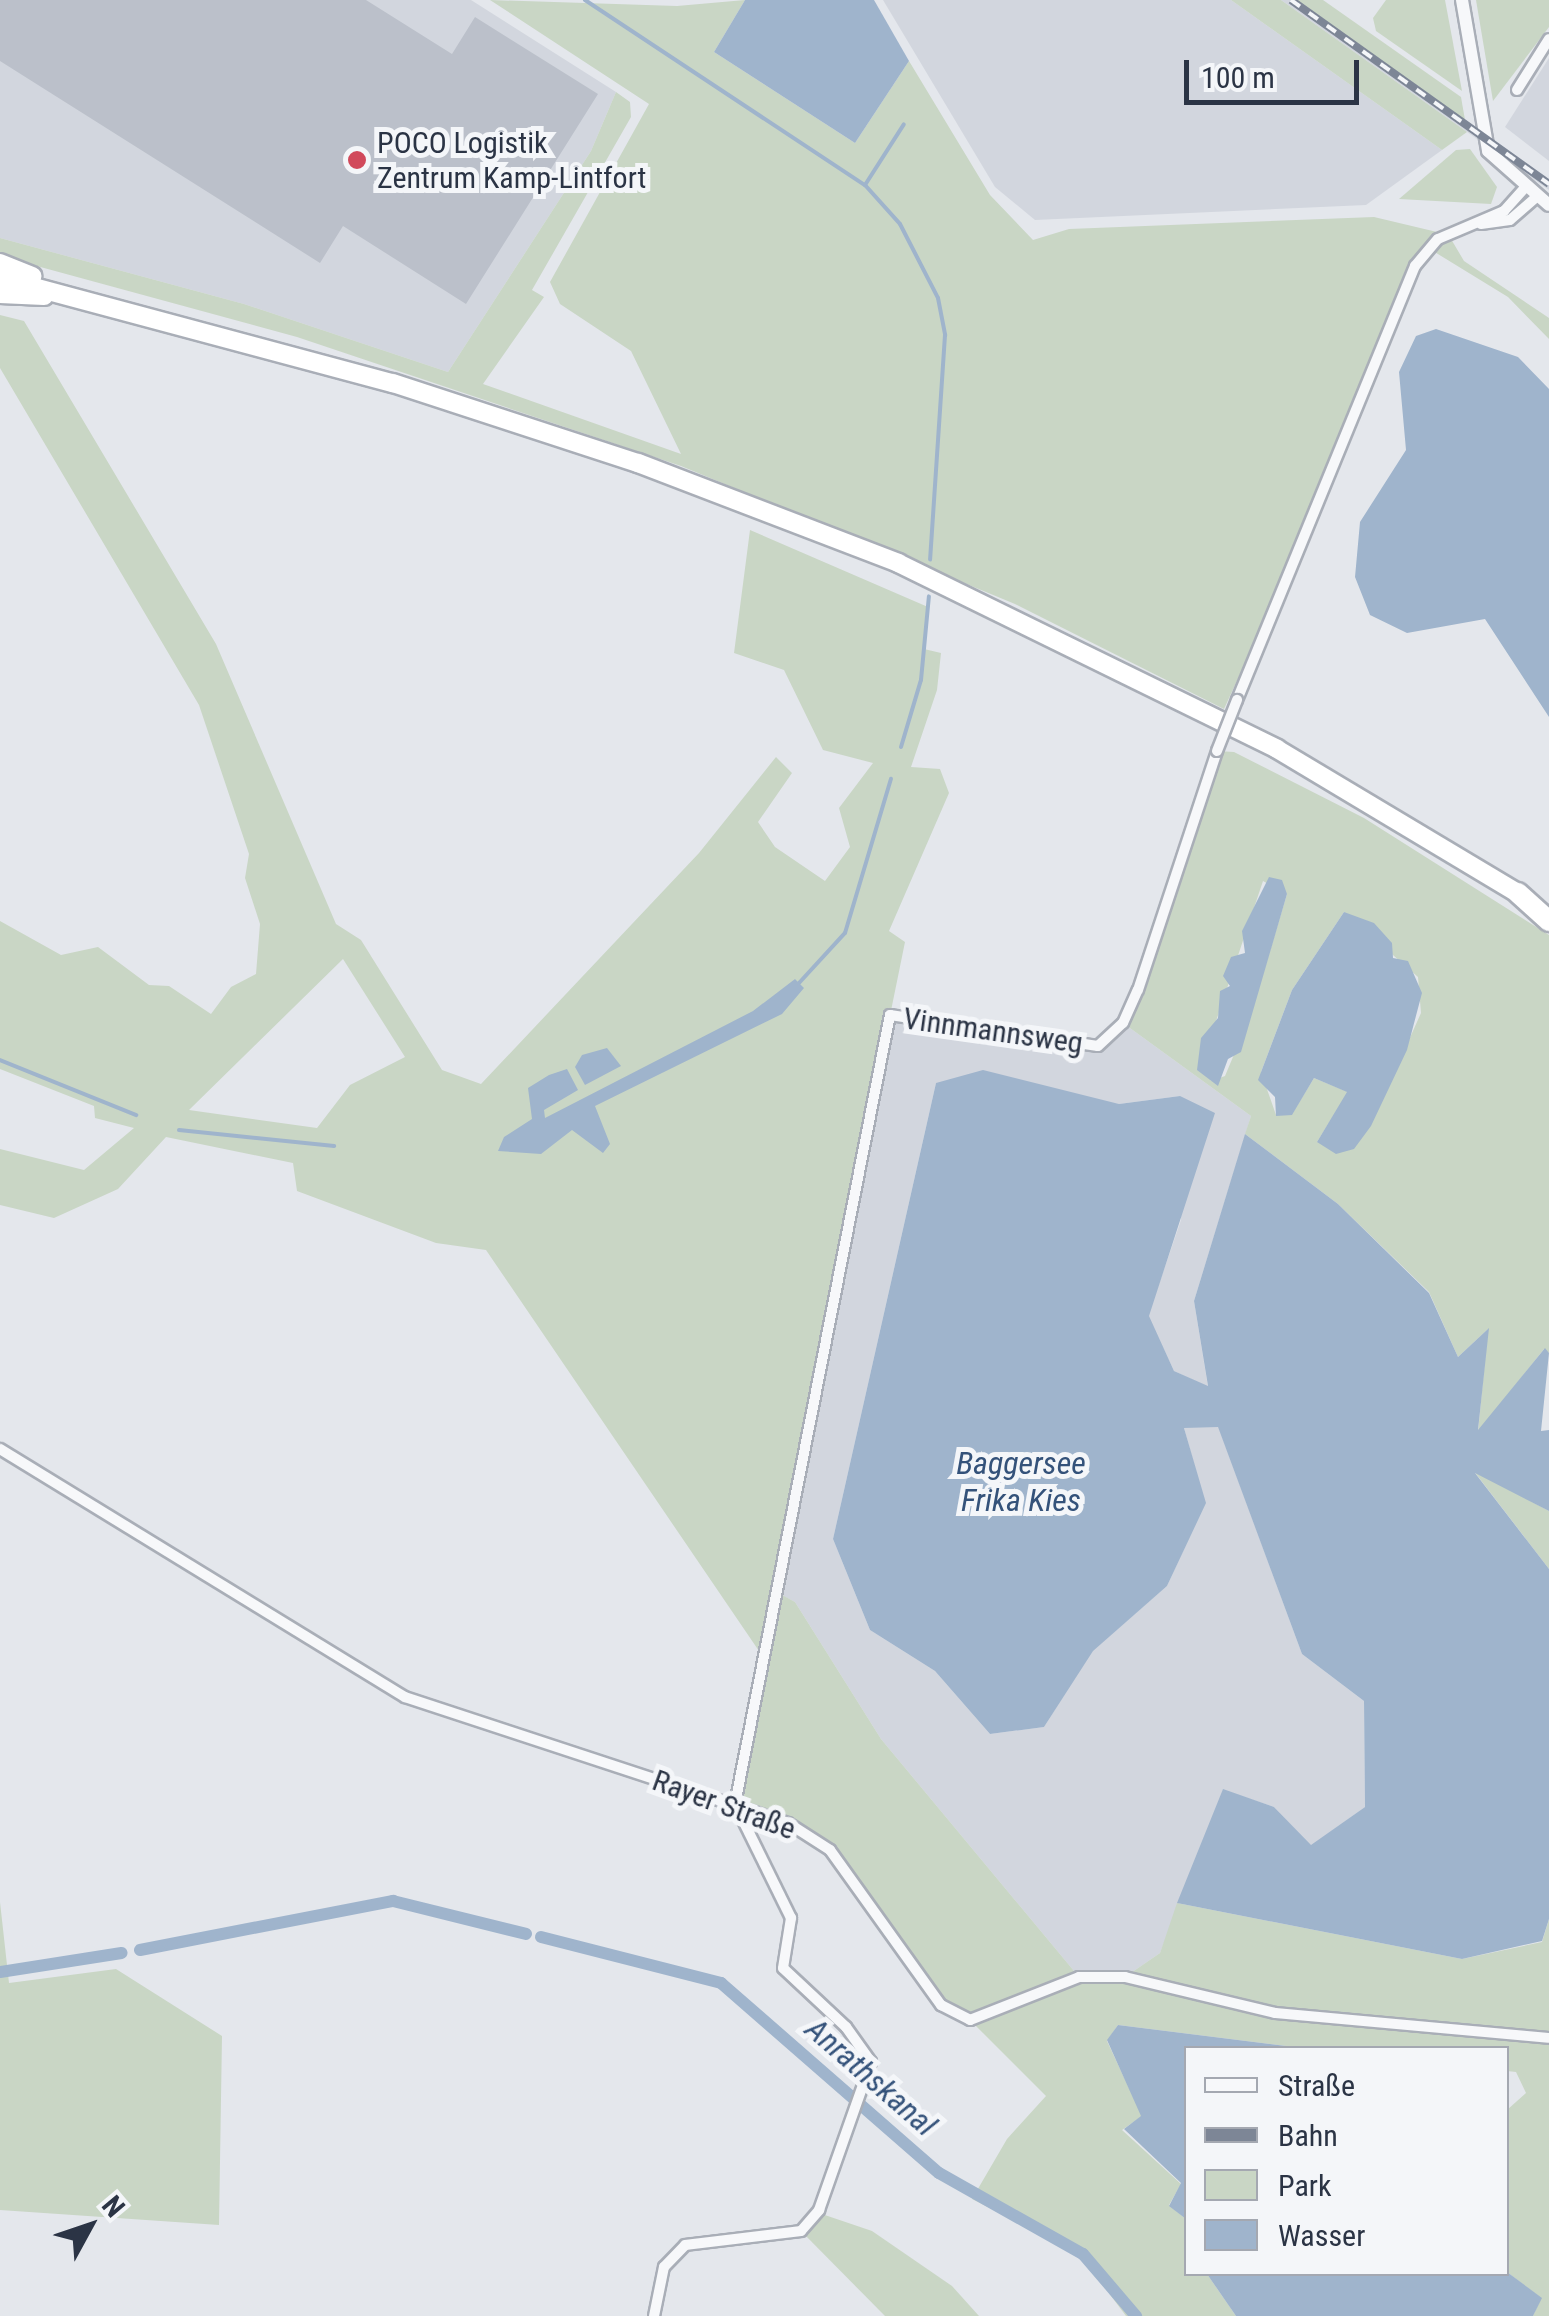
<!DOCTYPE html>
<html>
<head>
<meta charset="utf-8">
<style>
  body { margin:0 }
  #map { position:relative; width:1549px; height:2316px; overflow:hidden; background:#e4e7ec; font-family:"Roboto Condensed",sans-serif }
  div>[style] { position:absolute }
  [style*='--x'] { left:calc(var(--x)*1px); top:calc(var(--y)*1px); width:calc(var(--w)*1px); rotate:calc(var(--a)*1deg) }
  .built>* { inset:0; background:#d2d6de }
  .green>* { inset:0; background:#c9d6c5 }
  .water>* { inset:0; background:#9fb4cc }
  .stream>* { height:4px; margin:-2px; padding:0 2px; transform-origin:2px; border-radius:2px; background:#9fb4cc }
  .canal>* { height:12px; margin:-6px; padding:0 6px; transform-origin:6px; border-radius:6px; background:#9fb4cc }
  .building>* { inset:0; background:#bbc0ca }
  .roads { filter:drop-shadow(2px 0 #a9aeb7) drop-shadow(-2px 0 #a9aeb7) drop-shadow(0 2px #a9aeb7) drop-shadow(0 -2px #a9aeb7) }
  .minor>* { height:10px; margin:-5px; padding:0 5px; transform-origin:5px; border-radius:5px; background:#f7f8fa }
  .tertiary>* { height:12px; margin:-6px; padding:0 6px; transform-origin:6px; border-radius:6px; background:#f7f8fa }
  .trunk>* { height:18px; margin:-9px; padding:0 9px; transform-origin:9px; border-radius:9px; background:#fff }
  .motorway>* { height:20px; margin:-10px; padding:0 10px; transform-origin:10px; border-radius:10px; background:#fff }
  .rail>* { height:8px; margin-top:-4px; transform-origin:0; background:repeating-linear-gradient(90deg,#f4f6f9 0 11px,#7d8696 0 22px); box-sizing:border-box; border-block:2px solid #7d8696 }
  .bridges { filter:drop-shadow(2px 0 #a9aeb7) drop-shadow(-2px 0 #a9aeb7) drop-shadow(0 2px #a9aeb7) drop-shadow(0 -2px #a9aeb7) }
  .minor-bridge>* { height:10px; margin:-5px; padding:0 5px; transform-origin:5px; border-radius:5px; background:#f7f8fa }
  .dots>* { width:28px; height:28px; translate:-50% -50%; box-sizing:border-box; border:5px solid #f4f6f9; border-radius:50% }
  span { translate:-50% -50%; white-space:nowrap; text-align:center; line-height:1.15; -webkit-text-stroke:10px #f4f6f9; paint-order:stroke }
  .poi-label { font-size:30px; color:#2b3445 }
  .left { translate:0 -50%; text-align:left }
  .street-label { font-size:30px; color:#2b3445 }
  .water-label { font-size:32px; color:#34527a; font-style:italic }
  .legend { position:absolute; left:1184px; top:2046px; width:325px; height:230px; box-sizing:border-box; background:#f4f6f9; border:2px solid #a4a8b1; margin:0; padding:12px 18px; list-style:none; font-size:30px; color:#2b3445 }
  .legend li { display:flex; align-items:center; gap:20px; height:50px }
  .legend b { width:50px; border:2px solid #a4a8b1 }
  .north { position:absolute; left:40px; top:2176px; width:100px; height:100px; -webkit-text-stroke:8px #f4f6f9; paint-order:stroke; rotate:50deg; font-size:28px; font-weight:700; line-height:40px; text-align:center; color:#2b3445 }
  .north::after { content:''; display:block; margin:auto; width:35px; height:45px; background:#2b3445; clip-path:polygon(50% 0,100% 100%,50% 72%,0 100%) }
  .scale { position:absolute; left:1184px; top:60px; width:175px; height:45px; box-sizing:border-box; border:5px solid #2b3445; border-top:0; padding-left:12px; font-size:30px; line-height:35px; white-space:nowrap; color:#2b3445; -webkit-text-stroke:8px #f4f6f9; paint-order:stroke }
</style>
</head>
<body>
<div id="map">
  <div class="built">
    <i style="clip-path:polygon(0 0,471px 0,616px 92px,591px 151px,448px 372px,244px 304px,0 238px)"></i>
    <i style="clip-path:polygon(883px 0,1231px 0,1442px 150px,1366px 205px,1035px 220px,995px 187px)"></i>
    <i style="clip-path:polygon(1281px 0,1297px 0,1549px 180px,1549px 190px)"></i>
    <i style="clip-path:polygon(1549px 58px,1549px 161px,1505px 127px)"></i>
    <i style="clip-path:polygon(890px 1015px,1098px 1046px,1123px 1023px,1251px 1116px,1194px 1301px,1208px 1387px,1174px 1371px,1148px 1316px,1181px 1220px,1180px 1096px,1119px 1104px,936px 1083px,833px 1539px,870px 1630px,935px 1671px,990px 1734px,1044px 1727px,1092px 1651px,1167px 1586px,1205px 1503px,1184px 1428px,1217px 1423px,1302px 1654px,1364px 1701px,1365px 1807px,1311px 1846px,1274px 1807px,1223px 1790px,1160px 1953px,1125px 1977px,1079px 1977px,881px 1739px,795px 1602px,770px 1589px)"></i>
  </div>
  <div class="green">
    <i style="clip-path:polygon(490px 0,677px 6px,745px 0,714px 52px,855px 143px,909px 61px,990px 195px,1033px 240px,1069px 229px,1374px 217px,1437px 232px,1408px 265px,1305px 532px,1224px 709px,1015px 604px,681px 466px,297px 337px,0 256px,0 238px,244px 304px,448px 372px,591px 151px,616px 92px,630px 102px,631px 117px,532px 290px,544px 297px,483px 384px,681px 454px,631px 351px,560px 304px,550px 282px,649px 104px)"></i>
    <i style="clip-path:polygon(1231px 0,1281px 0,1467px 132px,1442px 150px)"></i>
    <i style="clip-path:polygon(1297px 0,1323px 0,1461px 97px,1465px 120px)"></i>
    <i style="clip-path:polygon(1386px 0,1445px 0,1462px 91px,1376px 31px,1373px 18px)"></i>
    <i style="clip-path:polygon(1476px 0,1549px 0,1549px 27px,1493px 101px)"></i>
    <i style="clip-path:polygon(1470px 149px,1497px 187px,1491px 204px,1399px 199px,1456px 150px)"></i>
    <i style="clip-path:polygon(1451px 239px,1464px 261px,1549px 318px,1549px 339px,1508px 297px,1433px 251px)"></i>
    <i style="clip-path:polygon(evenodd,0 315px,24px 321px,216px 644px,336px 924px,361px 940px,442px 1070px,481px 1084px,699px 853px,776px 757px,792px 773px,758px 822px,775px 847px,825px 881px,850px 847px,839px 808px,873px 763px,823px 750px,784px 670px,734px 653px,750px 530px,928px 607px,924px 649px,941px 653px,937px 690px,911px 767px,940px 769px,949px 793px,889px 931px,905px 942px,773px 1590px,795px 1602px,881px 1739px,1079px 1977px,1125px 1977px,1160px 1953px,1177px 1903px,1462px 1959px,1542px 1942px,1549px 1919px,1549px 2316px,1533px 2316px,1541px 2298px,1507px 2272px,1507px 2110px,1526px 2093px,1516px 2072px,1507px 2071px,1506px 2048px,1302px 2048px,1118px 2025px,1107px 2041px,1142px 2116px,1122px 2130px,1181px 2184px,1169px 2205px,1186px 2219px,1186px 2274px,1207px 2274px,1236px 2316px,1126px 2316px,1079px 2253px,972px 2199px,1007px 2139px,1046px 2096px,970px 2020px,941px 2005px,830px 1850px,788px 1823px,735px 1804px,759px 1651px,486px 1250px,436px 1243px,297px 1191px,293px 1163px,166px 1137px,118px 1189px,54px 1218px,0 1205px,0 1149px,84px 1170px,134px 1128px,95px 1118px,94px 1106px,0 1069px,0 921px,61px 955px,98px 947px,149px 985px,169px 986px,211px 1014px,231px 987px,256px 974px,260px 924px,245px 878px,249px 854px,199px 705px,0 368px,0 315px,343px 959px,405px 1057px,350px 1085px,317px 1128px,189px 1110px,343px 959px)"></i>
    <i style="clip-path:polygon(evenodd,1217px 751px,1234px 752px,1364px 818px,1549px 935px,1549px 1353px,1544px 1349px,1478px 1432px,1488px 1329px,1458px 1357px,1429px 1292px,1338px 1204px,1245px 1134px,1251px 1116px,1123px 1023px,1217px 751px,1263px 881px,1287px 894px,1251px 1014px,1225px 1076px,1211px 1081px,1204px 1057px,1263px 881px,1217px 751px,1344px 912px,1418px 977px,1421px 1013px,1378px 1109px,1317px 1142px,1348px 1092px,1314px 1078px,1292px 1114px,1276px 1115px,1261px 1072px,1292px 990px,1344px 912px)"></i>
    <i style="clip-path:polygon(1473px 1470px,1549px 1511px,1549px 1569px)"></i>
    <i style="clip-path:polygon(0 1902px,9px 1983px,116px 1969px,222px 2036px,219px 2225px,0 2210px)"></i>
    <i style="clip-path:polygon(813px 2211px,872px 2231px,952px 2286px,979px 2316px,885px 2316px,799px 2229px)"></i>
  </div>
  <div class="water">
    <i style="clip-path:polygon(745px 0,874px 0,909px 61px,855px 143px,714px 52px)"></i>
    <i style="clip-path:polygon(1436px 329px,1518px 357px,1549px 389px,1549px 717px,1485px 619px,1407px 633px,1370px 615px,1355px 577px,1360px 522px,1406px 450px,1399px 372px,1416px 336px)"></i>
    <i style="clip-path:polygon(1269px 877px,1282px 880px,1287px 894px,1241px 1052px,1228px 1059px,1218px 1086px,1197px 1070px,1201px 1038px,1218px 1018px,1220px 991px,1230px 986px,1223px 976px,1231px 957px,1245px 953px,1242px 931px)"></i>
    <i style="clip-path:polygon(1344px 912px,1374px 923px,1392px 943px,1393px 958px,1408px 961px,1422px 993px,1407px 1050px,1371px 1126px,1354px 1149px,1336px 1154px,1317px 1142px,1347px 1092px,1314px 1078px,1292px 1115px,1276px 1116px,1275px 1097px,1258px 1080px,1292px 990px)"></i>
    <i style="clip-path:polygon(795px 979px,804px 988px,782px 1014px,595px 1106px,610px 1144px,603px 1153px,572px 1130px,541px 1154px,498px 1151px,504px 1137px,532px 1119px,528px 1088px,549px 1075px,567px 1069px,578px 1090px,544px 1110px,545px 1118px,753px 1011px)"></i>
    <i style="clip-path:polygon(607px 1048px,621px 1066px,585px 1085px,575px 1067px,582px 1055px)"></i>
    <i style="clip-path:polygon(983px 1070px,1119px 1104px,1180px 1096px,1215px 1113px,1149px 1316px,1174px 1371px,1208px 1386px,1194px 1301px,1245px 1134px,1338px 1204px,1429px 1293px,1458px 1357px,1489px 1328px,1478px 1430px,1545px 1348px,1549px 1353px,1541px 1431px,1549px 1430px,1549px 1511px,1475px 1473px,1549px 1569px,1549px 1919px,1542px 1941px,1462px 1959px,1177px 1903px,1223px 1789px,1274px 1807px,1311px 1845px,1365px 1807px,1364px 1701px,1302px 1654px,1218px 1427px,1184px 1428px,1206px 1503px,1167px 1586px,1093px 1651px,1044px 1727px,990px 1734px,935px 1671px,870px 1630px,833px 1539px,936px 1083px)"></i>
    <i style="clip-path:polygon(1118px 2025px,1302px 2048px,1186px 2048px,1186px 2219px,1169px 2206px,1181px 2183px,1124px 2129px,1141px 2116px,1107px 2040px)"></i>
    <i style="clip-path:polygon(1507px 2272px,1542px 2298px,1533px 2316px,1236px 2316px,1207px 2274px)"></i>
  </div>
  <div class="stream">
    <i style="--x:585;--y:0;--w:336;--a:33.5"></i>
    <i style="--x:865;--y:185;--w:52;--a:48.1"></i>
    <i style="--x:900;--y:224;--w:83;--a:62.8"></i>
    <i style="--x:938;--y:298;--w:38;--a:79"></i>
    <i style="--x:945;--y:335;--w:225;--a:93.8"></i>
    <i style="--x:865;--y:185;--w:72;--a:-57.4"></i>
    <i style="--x:901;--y:747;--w:70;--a:-73.4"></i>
    <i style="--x:921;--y:680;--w:84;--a:-84.6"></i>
    <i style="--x:799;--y:983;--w:68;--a:-47.4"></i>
    <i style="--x:845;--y:933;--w:161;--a:-73.4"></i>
    <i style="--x:0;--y:1060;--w:147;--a:22"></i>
    <i style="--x:179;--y:1130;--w:156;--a:5.9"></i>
  </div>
  <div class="canal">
    <i style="--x:541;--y:1937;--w:186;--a:14.3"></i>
    <i style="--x:721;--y:1983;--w:289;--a:41.1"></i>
    <i style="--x:939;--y:2173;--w:165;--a:29.4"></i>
    <i style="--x:1083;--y:2254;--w:82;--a:49.5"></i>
    <i style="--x:140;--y:1950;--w:258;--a:-11"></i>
    <i style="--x:393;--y:1901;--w:137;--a:13.9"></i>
    <i style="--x:0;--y:1972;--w:123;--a:-8.9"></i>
  </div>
  <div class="building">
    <i style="clip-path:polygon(0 0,366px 0,452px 54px,475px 17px,598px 94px,466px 304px,343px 226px,320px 263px,0 61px)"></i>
  </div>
  <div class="roads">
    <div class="minor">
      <i style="--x:1517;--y:90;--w:60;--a:-57.9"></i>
      <i style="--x:1481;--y:224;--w:29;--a:-8"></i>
      <i style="--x:1510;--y:220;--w:35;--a:-41"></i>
      <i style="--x:1237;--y:700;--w:469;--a:-67.7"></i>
      <i style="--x:1415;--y:266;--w:35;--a:-50"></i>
      <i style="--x:1438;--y:239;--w:72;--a:-23"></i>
      <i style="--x:1504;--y:211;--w:31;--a:-48"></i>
      <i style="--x:0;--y:1449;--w:475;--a:31.5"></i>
      <i style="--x:405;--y:1697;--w:403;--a:18.2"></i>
      <i style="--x:788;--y:1823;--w:50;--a:32.7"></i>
      <i style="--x:830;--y:1850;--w:191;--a:54.4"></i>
      <i style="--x:941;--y:2005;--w:33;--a:27"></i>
      <i style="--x:970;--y:2020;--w:117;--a:-21.5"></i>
      <i style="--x:1079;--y:1977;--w:46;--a:0"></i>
      <i style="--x:1125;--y:1977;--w:154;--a:13.5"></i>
      <i style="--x:1275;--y:2013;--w:275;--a:5.2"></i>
      <i style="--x:735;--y:1804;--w:804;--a:-78.89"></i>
      <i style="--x:890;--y:1015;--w:210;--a:8.5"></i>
      <i style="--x:1098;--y:1046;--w:34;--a:-43"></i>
      <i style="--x:1123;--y:1023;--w:36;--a:-66"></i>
      <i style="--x:1138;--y:990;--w:252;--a:-71.7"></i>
      <i style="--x:654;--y:2316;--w:50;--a:-78.5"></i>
      <i style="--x:664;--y:2267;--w:30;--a:-46"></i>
      <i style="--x:685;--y:2245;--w:117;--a:-6.9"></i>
      <i style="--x:801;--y:2231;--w:28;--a:-49"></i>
      <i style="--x:819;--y:2210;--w:157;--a:-70.6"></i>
      <i style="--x:871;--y:2062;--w:43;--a:-125.5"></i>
      <i style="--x:846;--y:2027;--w:86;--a:-136.9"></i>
      <i style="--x:783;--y:1968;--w:51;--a:-80.9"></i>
      <i style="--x:791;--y:1918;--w:127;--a:-116.2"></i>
    </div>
    <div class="tertiary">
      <i style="--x:1462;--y:0;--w:153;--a:80.2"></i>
      <i style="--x:1488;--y:151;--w:81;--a:41.5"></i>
    </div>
    <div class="trunk">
      <i style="--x:0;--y:263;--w:35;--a:22"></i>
      <i style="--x:0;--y:278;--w:407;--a:15"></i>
      <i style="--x:393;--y:383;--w:258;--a:18.1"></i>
      <i style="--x:638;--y:463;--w:279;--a:21"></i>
      <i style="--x:898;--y:563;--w:422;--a:26.1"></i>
      <i style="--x:1277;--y:749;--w:281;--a:30.9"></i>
      <i style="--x:0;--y:294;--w:44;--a:2.6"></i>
    </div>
    <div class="motorway">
      <i style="--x:1518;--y:893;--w:42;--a:42.1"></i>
    </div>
  </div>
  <div class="rail">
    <i style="--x:1291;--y:0;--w:317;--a:35.5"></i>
  </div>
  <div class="bridges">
    <div class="minor-bridge">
      <i style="--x:1217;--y:751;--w:55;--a:-68.6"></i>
    </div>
  </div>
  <div class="dots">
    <i style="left:357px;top:160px;background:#d1495b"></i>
  </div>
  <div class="poi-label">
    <span class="left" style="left:377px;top:160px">POCO Logistik<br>Zentrum Kamp-Lintfort</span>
  </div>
  <div class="street-label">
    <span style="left:993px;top:1031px;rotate:8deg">Vinnmannsweg</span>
    <span style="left:724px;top:1805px;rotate:20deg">Rayer Straße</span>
  </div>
  <div class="water-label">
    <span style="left:1021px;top:1482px">Baggersee<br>Frika Kies</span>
    <span style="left:871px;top:2077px;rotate:41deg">Anrathskanal</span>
  </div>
  <ul class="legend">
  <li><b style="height:12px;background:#f7f8fa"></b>Straße</li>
  <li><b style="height:12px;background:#7d8696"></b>Bahn</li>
  <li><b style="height:28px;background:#c9d6c5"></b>Park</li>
  <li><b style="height:28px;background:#9fb4cc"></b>Wasser</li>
  </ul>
  <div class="north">N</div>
  <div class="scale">100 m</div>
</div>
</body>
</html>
